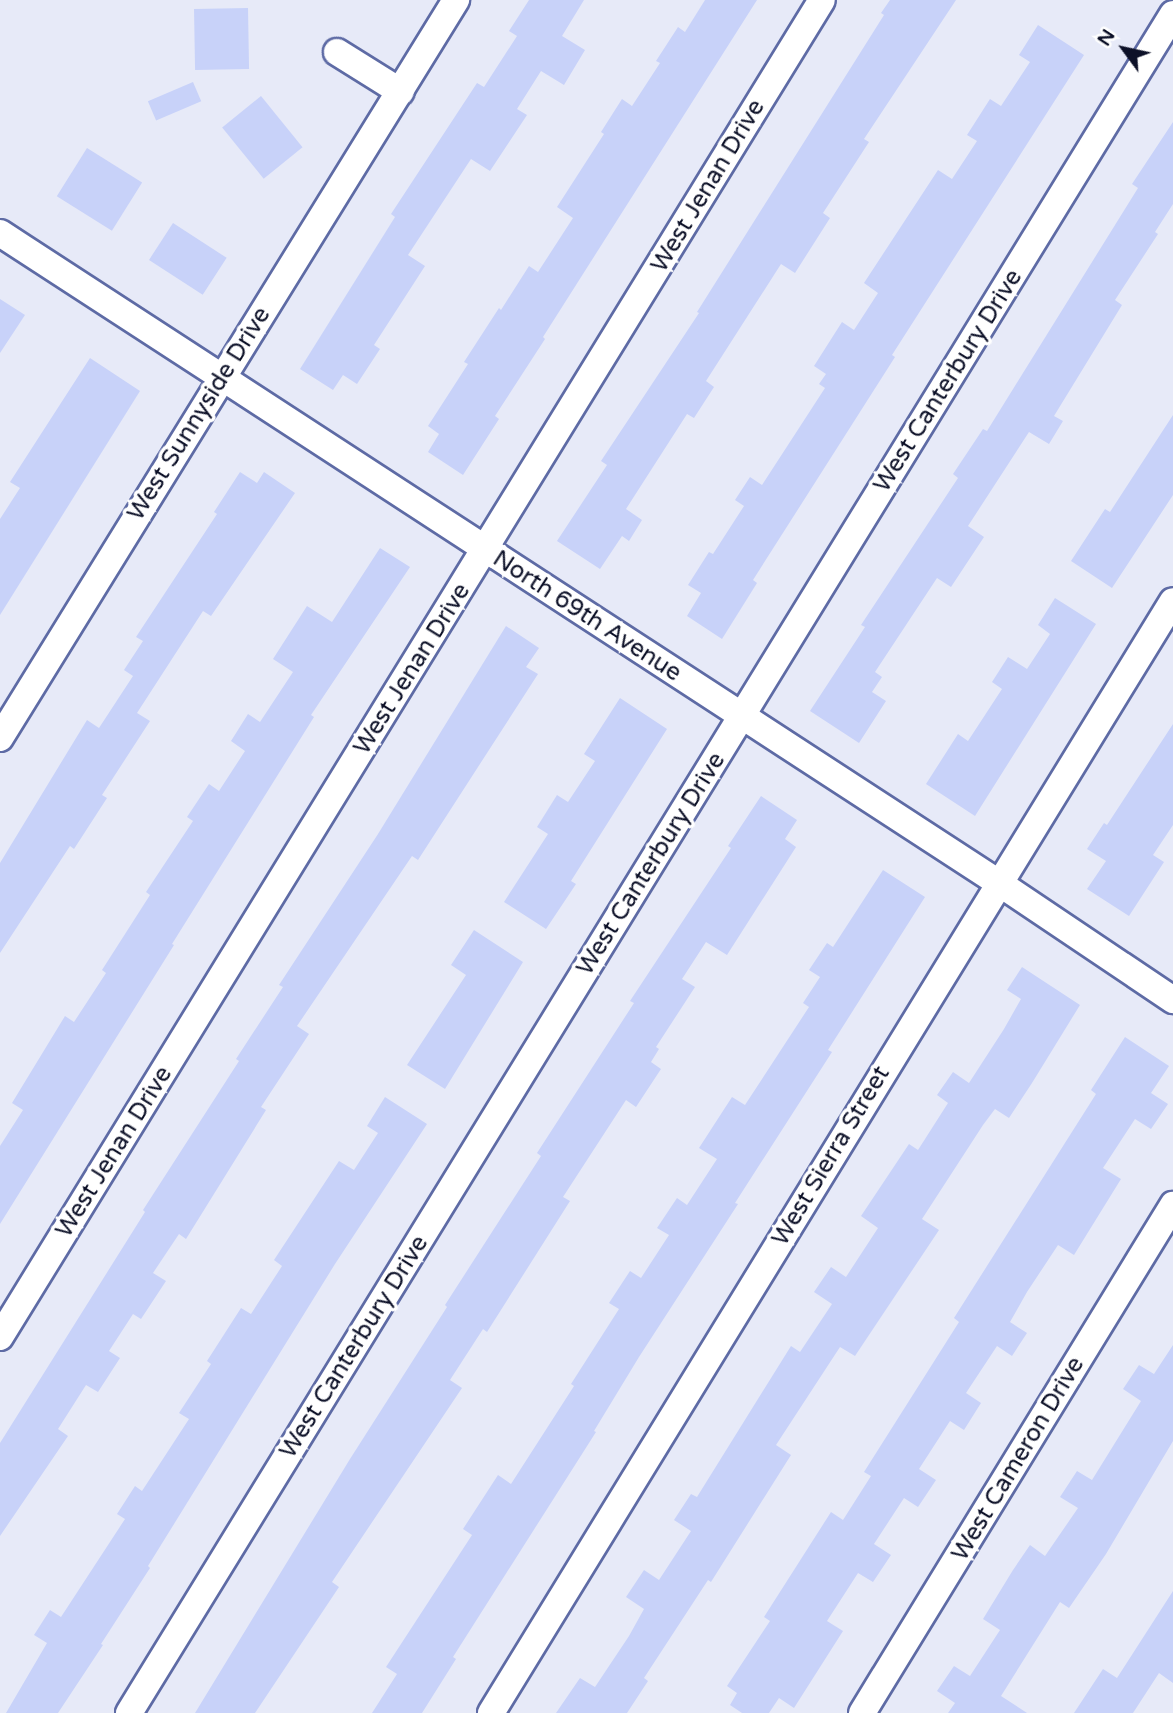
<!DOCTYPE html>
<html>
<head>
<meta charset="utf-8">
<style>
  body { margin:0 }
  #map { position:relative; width:1173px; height:1713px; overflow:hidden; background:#e7eaf8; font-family:"Varela Round",sans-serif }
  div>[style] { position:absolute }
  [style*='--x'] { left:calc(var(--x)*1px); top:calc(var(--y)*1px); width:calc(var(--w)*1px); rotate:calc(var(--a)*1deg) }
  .building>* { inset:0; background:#c8d2f9; transform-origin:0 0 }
  .roads { filter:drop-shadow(2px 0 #5e6ba5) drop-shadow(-2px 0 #5e6ba5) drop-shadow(0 2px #5e6ba5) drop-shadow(0 -2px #5e6ba5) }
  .minor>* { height:26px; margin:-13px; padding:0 13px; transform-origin:13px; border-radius:13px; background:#fff }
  span { translate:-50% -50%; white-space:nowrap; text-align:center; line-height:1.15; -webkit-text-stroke:7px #fff; paint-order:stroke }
  .street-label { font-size:24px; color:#0d1128 }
  .north { position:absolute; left:1089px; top:14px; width:70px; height:70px; -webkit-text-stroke:5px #fff; paint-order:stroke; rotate:303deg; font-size:19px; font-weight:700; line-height:28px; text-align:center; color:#0d1128 }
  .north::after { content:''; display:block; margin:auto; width:24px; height:32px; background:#0d1128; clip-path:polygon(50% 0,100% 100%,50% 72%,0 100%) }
</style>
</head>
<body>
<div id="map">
  <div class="building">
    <i style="clip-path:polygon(529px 0,584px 0,562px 36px,585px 50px,564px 85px,541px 71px,517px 109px,527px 115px,490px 171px,471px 159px,408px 255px,425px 266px,374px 345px,380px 349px,357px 384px,343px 375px,333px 390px,300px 369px,395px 217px,391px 214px,477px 83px,484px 87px,517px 36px,509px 31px)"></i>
    <i style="clip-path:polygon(705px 0,757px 0,543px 337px,545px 339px,495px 416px,499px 419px,463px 475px,428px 452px,439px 434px,428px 426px,468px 364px,464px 362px,499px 308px,501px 310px,529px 266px,538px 272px,573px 218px,557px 207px,604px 134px,601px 132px,622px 99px,632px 106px,660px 63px,656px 61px,678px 27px,685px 32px)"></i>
    <i style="clip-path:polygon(890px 0,956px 0,864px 139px,869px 142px,823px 213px,830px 218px,795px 273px,781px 264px,706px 381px,714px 387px,694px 418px,687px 414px,626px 509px,642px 520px,629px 541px,622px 536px,600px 569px,557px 541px,607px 465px,601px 461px,699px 313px,697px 312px,884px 15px,881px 13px)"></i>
    <i style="left:248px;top:8px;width:61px;height:54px;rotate:89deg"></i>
    <i style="clip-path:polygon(1038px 25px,1084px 55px,892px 355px,895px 357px,753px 580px,757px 583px,722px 639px,687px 616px,701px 593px,688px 585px,709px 552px,713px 554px,744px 506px,735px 500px,750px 477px,762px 485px,825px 388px,819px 384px,826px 374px,814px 366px,842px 322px,854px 330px,878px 293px,864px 283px,938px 170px,952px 179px,977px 141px,967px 135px,990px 99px,1001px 106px,1030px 62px,1019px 55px)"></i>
    <i style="left:193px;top:82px;width:21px;height:49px;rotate:67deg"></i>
    <i style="left:261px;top:96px;width:66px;height:50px;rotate:51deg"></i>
    <i style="clip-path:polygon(1173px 122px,1173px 204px,1155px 232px,1158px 234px,1115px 300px,1122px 305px,1054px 416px,1063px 421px,1049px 444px,1029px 432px,968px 526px,984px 537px,951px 587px,937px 578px,875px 672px,882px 677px,872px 692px,886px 701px,859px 743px,810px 711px,865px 627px,861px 625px,958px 478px,953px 474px,983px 429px,987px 431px,1138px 188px,1132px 184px)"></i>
    <i style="left:87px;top:148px;width:65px;height:57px;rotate:32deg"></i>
    <i style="left:173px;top:223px;width:64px;height:44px;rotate:33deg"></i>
    <i style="clip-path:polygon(0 299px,25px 315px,0 353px)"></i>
    <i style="clip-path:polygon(90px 358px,140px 391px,0 615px,0 519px,20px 488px,10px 482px)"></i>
    <i style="clip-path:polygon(1173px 415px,1173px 495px,1112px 588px,1071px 561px,1105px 509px,1110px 512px)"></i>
    <i style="clip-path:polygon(240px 472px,257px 483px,264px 472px,295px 493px,211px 616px,203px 611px,137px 713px,150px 721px,102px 795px,107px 798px,74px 849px,70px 846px,0 953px,0 863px,87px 720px,99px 728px,133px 676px,124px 670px,143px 641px,136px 637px,217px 514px,214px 512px)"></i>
    <i style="clip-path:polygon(380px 548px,410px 567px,311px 715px,314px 717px,172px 944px,174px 945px,0 1224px,0 1146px,23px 1110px,12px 1103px,65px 1016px,74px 1022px,106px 973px,102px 970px,150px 895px,146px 892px,193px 821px,187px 817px,209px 784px,219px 791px,245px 751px,231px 741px,248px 714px,260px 722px,293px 672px,273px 659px,307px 606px,332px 622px)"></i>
    <i style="clip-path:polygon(1055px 598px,1096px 624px,975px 816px,926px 784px,958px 734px,968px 741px,1002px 689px,992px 682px,1008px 657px,1027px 669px,1050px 634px,1038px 625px)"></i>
    <i style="clip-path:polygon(506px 626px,539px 648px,526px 667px,538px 674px,418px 860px,412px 856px,297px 1026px,309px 1034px,261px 1107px,266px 1110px,186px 1239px,179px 1234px,153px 1273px,166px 1281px,141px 1319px,133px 1314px,109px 1351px,120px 1358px,98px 1392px,86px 1385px,58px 1429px,68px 1436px,0 1536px,0 1443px,145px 1212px,143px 1210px,239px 1061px,236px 1059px,283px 987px,279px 985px,378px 834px)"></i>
    <i style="clip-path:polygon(620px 698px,667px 729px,571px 881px,576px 884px,546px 929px,504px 902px,548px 834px,537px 827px,557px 795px,568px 802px,595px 761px,584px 754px)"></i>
    <i style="clip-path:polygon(1173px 724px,1173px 825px,1153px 855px,1164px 862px,1129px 916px,1087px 889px,1106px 861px,1087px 849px,1104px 823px,1107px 825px)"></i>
    <i style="clip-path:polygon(761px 796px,797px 820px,785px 839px,796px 847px,727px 955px,706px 942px,682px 979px,695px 987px,656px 1047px,659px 1049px,651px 1062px,661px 1069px,636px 1107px,626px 1100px,563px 1197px,570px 1201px,487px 1332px,483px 1329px,450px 1380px,462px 1388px,332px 1582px,339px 1587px,255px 1713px,195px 1713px,350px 1459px,447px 1307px,445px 1305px,541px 1156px,537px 1153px,634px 1003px,630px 1001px,731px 848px,728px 846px)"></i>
    <i style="clip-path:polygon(883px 870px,925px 897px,828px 1050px,832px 1052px,735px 1203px,738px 1204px,639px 1357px,594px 1431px,596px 1432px,453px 1657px,456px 1659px,422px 1713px,372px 1713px,397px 1674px,386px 1667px,472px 1535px,463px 1529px,498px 1475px,511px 1484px,574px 1386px,571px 1384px,619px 1309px,609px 1303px,630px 1271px,641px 1278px,669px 1235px,657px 1228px,677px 1198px,687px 1205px,717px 1159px,699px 1148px,732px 1097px,745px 1105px,809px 1007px,803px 1003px,820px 977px,809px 970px,827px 943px,833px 947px)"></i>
    <i style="clip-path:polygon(474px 930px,523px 962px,445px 1089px,407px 1065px,466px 975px,451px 965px)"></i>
    <i style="clip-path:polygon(1022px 967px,1080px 1005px,1032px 1083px,1009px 1118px,995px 1109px,983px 1125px,922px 1219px,939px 1230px,855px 1356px,840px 1347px,776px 1445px,791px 1455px,711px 1582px,708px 1580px,644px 1678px,648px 1681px,627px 1713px,556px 1713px,580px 1678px,595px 1687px,629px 1636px,644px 1609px,626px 1597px,644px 1570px,659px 1580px,691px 1531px,674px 1520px,691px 1494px,697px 1497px,791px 1346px,800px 1352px,832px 1304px,814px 1292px,831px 1267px,846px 1277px,878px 1228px,861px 1216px,909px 1144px,918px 1150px,948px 1103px,937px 1095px,953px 1072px,969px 1083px,1004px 1029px,1021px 999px,1007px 990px)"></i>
    <i style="clip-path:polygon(1125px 1037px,1169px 1066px,1151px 1093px,1168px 1104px,1151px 1129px,1135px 1119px,1103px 1168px,1121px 1179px,1074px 1255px,1058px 1245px,1027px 1292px,1010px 1322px,1027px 1333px,1012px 1356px,997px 1346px,966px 1393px,981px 1403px,964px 1430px,950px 1421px,919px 1469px,936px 1480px,918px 1507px,904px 1498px,874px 1544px,891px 1555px,873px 1582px,858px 1573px,827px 1621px,843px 1631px,794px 1708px,779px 1698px,769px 1713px,742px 1713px,730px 1705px,737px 1693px,727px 1686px,770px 1621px,764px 1617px,831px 1512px,843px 1520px,871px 1476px,864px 1472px,959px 1322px,954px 1318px,1096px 1094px,1091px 1090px)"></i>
    <i style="clip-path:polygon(385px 1097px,427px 1124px,335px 1264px,148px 1566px,150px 1568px,101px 1644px,103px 1645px,58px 1713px,6px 1713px,47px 1643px,34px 1635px,50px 1610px,61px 1617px,125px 1519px,117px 1514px,135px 1486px,142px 1491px,189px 1419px,179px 1413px,211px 1364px,207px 1361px,241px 1308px,251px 1314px,282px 1266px,274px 1260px,339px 1161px,354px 1170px,378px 1133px,367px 1126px)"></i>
    <i style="clip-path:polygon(1173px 1345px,1173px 1441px,1106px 1554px,1069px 1608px,1060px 1602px,1001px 1696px,1027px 1713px,948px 1713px,955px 1703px,937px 1691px,954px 1666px,970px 1676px,1000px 1630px,983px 1619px,1013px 1570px,1030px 1545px,1045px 1556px,1078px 1508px,1060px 1497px,1077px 1471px,1092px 1480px,1141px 1401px,1123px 1389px,1139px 1365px,1154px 1374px)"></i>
    <i style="clip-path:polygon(1173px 1591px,1173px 1683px,1159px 1673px,1133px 1713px,1074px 1713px,1103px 1669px,1117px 1678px)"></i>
  </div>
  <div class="roads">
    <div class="minor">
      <i style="--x:337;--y:52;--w:75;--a:32"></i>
      <i style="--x:0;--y:233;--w:1192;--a:33.05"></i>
      <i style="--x:999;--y:883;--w:210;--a:33.9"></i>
      <i style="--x:0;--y:738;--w:868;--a:-58.29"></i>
      <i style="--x:0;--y:1337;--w:1569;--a:-58.42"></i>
      <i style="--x:129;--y:1713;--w:1994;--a:-58.43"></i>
      <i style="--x:491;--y:1713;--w:1304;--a:-58.48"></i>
      <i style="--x:862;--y:1713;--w:596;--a:-58.52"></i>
    </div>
  </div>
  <div class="street-label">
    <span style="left:708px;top:186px;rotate:-59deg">West Jenan Drive</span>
    <span style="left:948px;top:381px;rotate:-58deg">West Canterbury Drive</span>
    <span style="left:199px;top:414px;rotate:-58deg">West Sunnyside Drive</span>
    <span style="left:587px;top:616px;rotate:33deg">North 69th Avenue</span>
    <span style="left:412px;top:669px;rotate:-58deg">West Jenan Drive</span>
    <span style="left:651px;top:864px;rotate:-58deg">West Canterbury Drive</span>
    <span style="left:114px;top:1152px;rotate:-58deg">West Jenan Drive</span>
    <span style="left:831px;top:1156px;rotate:-59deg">West Sierra Street</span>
    <span style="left:354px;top:1347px;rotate:-58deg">West Canterbury Drive</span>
    <span style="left:1018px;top:1459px;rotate:-59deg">West Cameron Drive</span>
  </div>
  <div class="north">N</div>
</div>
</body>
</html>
